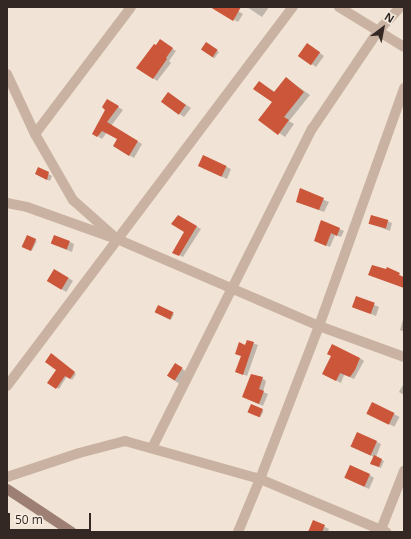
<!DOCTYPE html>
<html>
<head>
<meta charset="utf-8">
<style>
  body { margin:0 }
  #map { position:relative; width:411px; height:539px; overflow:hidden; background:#f1e3d5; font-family:"Open Sans",sans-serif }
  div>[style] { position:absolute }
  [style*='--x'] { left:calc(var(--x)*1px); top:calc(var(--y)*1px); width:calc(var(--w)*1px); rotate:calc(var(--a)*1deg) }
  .shadow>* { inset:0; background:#0003; transform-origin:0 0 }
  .building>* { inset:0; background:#cb5639; transform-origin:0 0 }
  .street>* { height:10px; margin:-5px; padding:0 5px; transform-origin:5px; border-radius:5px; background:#c9b2a1 }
  .secondary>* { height:10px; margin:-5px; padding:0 5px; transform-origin:5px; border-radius:5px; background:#9d8073 }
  span { translate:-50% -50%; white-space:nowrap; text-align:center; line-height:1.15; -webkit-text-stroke:3.5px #f9ede1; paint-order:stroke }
  .frame { position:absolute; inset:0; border:8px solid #332824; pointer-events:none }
  .north { position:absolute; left:363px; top:8px; width:40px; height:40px; -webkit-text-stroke:3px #f9ede1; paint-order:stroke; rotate:32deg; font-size:11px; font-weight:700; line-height:16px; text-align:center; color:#332824 }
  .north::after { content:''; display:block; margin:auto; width:14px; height:18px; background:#332824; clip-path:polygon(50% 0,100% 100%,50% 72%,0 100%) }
  .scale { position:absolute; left:8px; top:513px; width:83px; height:18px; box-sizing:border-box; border:2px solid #332824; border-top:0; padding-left:5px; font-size:12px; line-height:14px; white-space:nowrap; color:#332824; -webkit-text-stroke:3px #f9ede1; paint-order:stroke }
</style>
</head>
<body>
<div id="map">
  <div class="shadow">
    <i style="clip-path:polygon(223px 7px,231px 7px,243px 14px,238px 22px,220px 12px)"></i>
    <i style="clip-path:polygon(247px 7px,269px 7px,262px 17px)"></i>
    <i style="clip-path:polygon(164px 43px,176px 51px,169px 61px,171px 63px,157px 81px,153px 78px,156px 46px)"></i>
    <i style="left:207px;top:43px;width:15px;height:8px;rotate:37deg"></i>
    <i style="clip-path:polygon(312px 47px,324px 56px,316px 67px,299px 55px)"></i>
    <i style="clip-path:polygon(286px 78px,310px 95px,289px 121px,294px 124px,285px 137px,260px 120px,273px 101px,259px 82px,275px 92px)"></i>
    <i style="clip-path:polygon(173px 96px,191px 108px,184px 117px,162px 102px)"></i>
    <i style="clip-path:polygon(112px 103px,123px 110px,111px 126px,142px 144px,134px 158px,114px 146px,118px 139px,107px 132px,102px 139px,93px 133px)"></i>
    <i style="clip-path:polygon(203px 156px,231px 169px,227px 179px,203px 168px)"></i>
    <i style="clip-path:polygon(38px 168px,52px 176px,50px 181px,36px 174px)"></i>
    <i style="clip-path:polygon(300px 190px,329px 202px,324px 212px,297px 202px)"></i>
    <i style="clip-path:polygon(178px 216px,201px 229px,183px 257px,174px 252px,185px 231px)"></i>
    <i style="clip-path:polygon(321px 221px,344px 231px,341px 237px,335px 235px,330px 247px,320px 243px,320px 228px,318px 227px)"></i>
    <i style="clip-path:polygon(387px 221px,392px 223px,390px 231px,369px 223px)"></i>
    <i style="left:27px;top:236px;width:11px;height:11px;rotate:27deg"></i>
    <i style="clip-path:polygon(70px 242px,74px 244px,72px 252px,52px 244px)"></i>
    <i style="left:55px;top:270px;width:21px;height:13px;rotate:31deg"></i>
    <i style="clip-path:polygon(357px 297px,379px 307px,376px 316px,353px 307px)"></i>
    <i style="left:159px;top:306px;width:17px;height:7px;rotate:28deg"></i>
    <i style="clip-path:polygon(404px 316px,404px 332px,400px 330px)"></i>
    <i style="clip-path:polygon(248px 341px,258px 345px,247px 376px,240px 373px,242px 356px,236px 354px,246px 346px)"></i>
    <i style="clip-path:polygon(53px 356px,76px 374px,72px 380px,67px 376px,59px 389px,49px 382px,58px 369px)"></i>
    <i style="clip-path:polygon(360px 358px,364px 361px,354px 379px,344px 375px,341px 383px,327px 376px)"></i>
    <i style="left:175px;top:364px;width:14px;height:14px;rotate:34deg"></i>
    <i style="clip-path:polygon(262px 378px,266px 381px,263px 392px,268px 394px,263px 406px,247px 399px)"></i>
    <i style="clip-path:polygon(403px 385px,404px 386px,404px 395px,399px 392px)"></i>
    <i style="left:373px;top:403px;width:30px;height:11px;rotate:28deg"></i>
    <i style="left:252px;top:405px;width:13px;height:7px;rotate:27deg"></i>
    <i style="clip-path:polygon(377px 442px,381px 444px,376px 457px,384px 461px,381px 468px,374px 465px,374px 457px,352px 447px)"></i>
    <i style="clip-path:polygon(370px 475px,374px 478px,369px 489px,350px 480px)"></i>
    <i style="clip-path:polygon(314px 521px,329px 529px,328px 532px,311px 532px)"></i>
  </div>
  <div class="building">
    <i style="clip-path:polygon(210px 7px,241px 7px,233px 21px)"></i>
    <i style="clip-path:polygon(160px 39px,173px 48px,166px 58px,167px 59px,153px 79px,136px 68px,154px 44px,156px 45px)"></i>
    <i style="left:206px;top:42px;width:14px;height:9px;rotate:34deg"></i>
    <i style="left:307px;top:43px;width:16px;height:16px;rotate:35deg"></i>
    <i style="clip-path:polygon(286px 77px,304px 92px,284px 117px,289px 120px,278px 135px,258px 120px,272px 102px,253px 89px,259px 81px,274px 92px)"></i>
    <i style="left:168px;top:92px;width:22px;height:12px;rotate:36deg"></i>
    <i style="clip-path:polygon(107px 99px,119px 106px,107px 122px,138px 141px,129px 156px,113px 146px,117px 139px,102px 131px,97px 137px,92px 134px,105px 110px,102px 107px)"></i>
    <i style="left:203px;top:155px;width:26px;height:12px;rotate:25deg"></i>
    <i style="clip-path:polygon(38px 167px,49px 172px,47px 180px,35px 174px)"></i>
    <i style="clip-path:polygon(300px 188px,324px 198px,319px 210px,296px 202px)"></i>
    <i style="clip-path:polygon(178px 215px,197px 226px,179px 256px,172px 253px,184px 232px,171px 224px)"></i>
    <i style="left:371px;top:215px;width:18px;height:9px;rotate:16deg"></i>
    <i style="clip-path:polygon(321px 220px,340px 228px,337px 236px,331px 233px,326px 246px,314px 241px)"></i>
    <i style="left:27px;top:235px;width:10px;height:13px;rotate:24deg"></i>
    <i style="left:54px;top:235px;width:17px;height:9px;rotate:21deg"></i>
    <i style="clip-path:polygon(372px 265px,386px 269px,387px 267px,400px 273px,399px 275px,404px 277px,404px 288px,368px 275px)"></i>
    <i style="left:54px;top:269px;width:17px;height:14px;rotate:31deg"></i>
    <i style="left:356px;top:296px;width:20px;height:12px;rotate:20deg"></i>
    <i style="left:158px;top:305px;width:17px;height:8px;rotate:25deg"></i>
    <i style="clip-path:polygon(247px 340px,254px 342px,243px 375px,235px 372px,241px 356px,235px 354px,239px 342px,245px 345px)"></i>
    <i style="clip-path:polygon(332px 344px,360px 358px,355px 370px,350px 377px,340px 373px,336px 381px,322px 374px,331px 356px,327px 354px)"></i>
    <i style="clip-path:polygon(51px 353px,75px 372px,70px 379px,65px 376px,56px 389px,47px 383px,56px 370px,45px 362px)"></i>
    <i style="left:175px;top:363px;width:9px;height:15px;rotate:32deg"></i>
    <i style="clip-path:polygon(251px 374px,263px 377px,259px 389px,264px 391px,259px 404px,242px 397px)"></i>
    <i style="left:372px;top:402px;width:25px;height:13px;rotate:26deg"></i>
    <i style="left:251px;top:404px;width:13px;height:9px;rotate:23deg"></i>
    <i style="left:357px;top:432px;width:22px;height:16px;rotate:24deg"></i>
    <i style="clip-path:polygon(374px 455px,382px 459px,379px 467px,370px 464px)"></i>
    <i style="left:350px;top:465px;width:22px;height:14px;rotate:24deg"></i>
    <i style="clip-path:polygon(313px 520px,325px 525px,322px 532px,308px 532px)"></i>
  </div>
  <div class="street">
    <i style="--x:339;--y:7;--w:76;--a:31.6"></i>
    <i style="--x:7;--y:74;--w:66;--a:65"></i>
    <i style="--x:35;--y:134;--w:76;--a:60.1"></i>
    <i style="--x:73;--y:200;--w:59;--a:41.6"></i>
    <i style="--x:117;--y:239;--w:220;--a:23.3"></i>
    <i style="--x:319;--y:326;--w:90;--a:20"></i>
    <i style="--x:35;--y:134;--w:159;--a:-52.9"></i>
    <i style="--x:7;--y:203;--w:20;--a:11"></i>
    <i style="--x:27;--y:207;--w:89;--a:19.7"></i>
    <i style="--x:7;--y:386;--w:475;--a:-53"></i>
    <i style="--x:152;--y:448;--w:357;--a:-63.4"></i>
    <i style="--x:312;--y:129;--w:118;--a:-56"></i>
    <i style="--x:378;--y:31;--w:33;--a:-47"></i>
    <i style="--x:7;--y:477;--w:76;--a:-18.4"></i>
    <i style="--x:79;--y:453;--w:48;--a:-14.6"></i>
    <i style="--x:125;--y:441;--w:140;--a:15.7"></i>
    <i style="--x:260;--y:479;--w:137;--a:22.8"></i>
    <i style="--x:238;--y:532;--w:57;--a:-67.5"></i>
    <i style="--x:260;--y:479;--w:164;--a:-68.9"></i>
    <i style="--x:319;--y:326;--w:253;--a:-70.3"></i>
    <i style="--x:380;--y:532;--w:66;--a:-68.5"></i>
  </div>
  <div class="secondary">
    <i style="--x:7;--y:489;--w:78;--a:33.5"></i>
  </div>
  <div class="frame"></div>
  <div class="north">N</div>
  <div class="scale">50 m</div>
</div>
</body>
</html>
